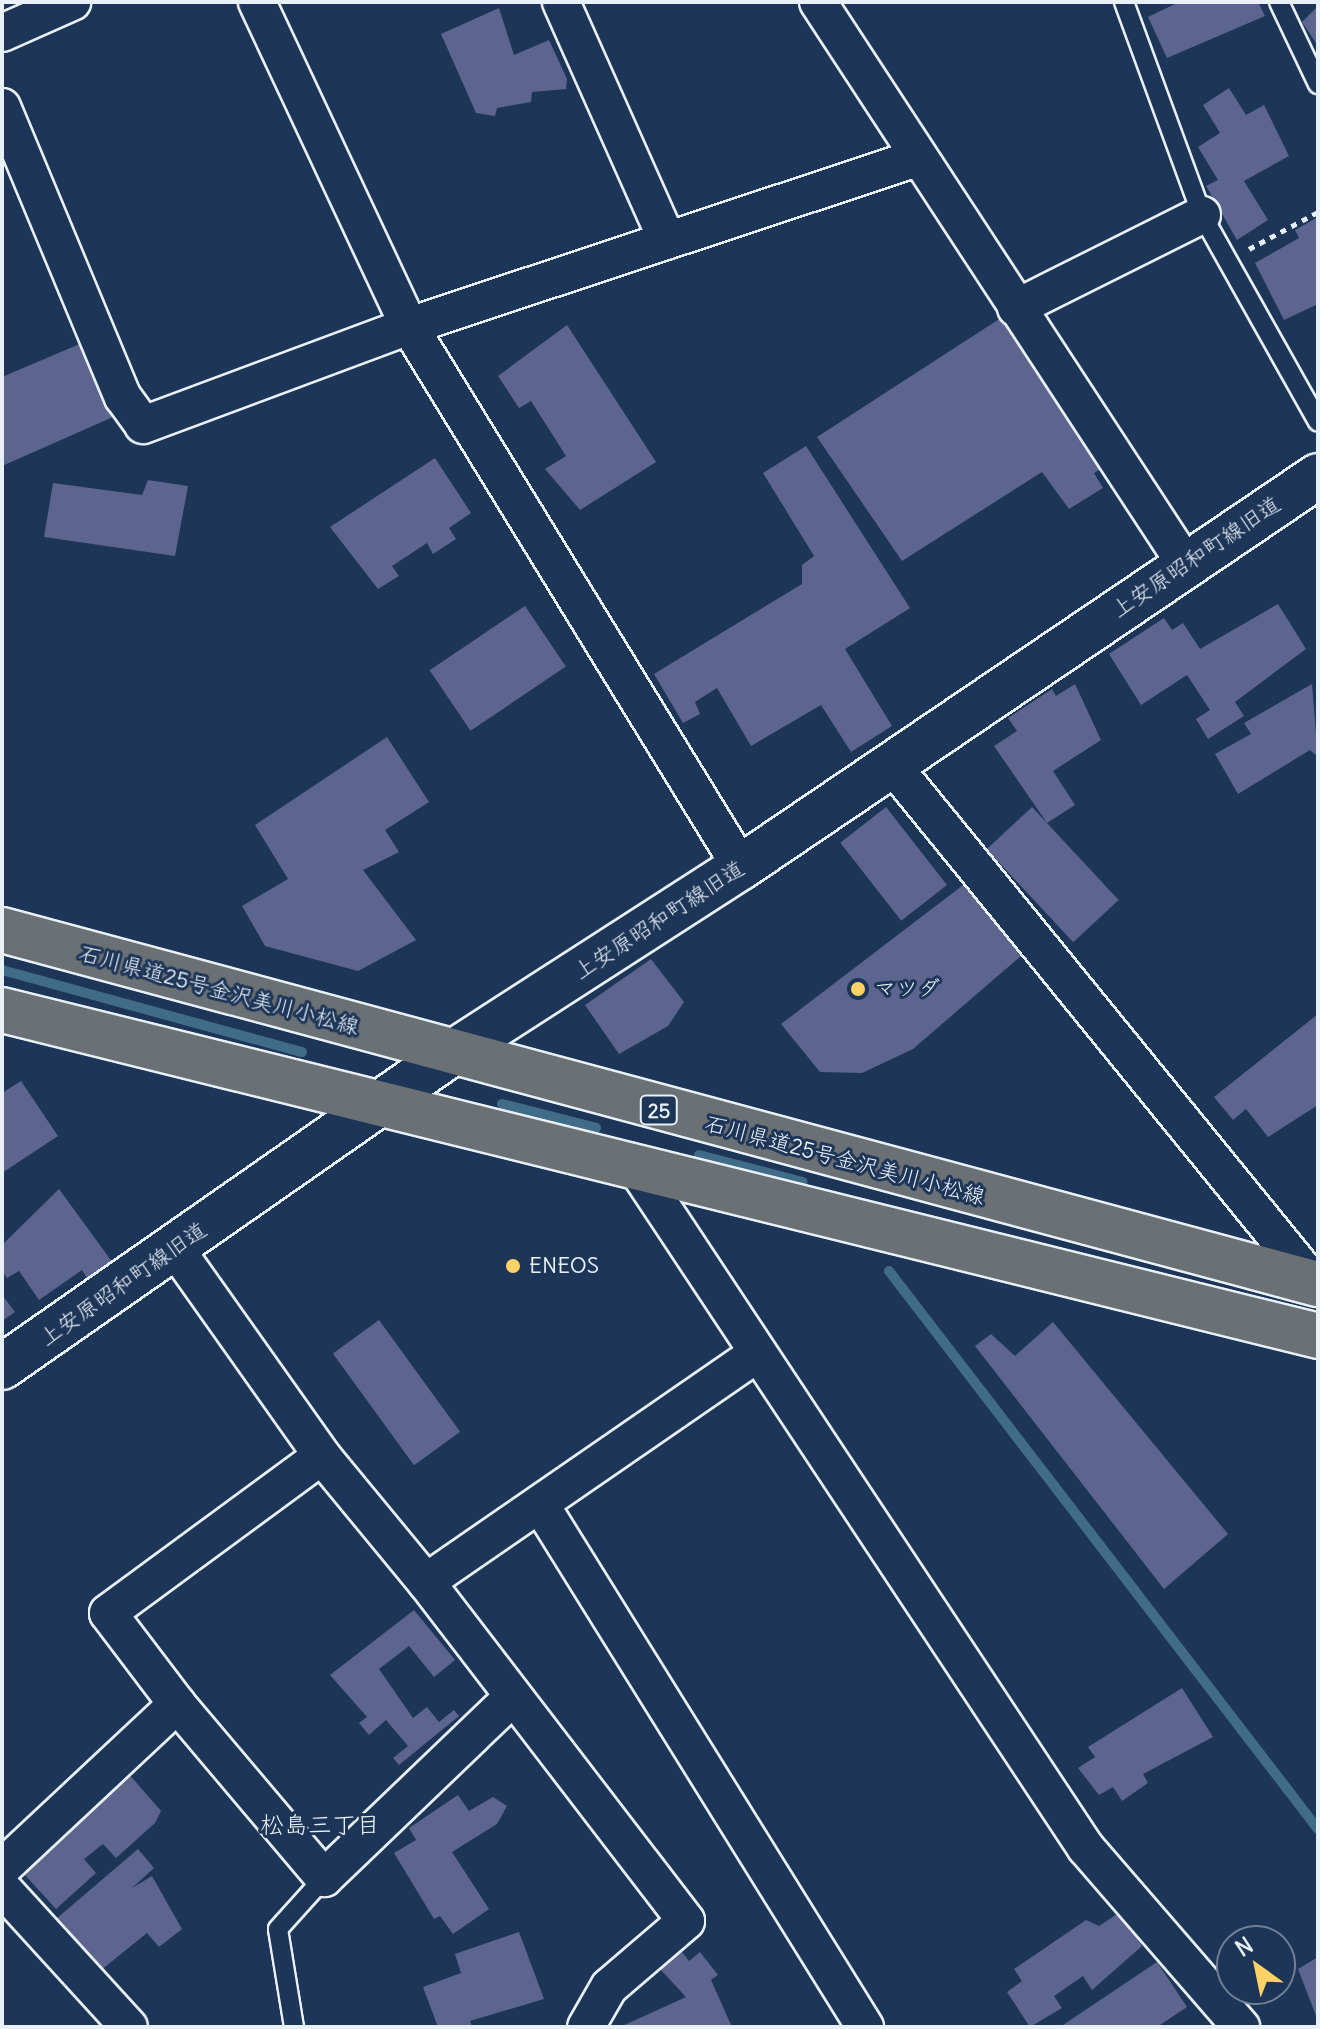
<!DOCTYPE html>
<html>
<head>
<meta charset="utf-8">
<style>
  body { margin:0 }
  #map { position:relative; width:1320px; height:2029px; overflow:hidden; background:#1d3557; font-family:Delius,"Klee One",sans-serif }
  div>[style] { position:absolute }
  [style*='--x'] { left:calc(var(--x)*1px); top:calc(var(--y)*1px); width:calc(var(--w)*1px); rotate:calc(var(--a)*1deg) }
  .stream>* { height:10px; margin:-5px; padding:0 5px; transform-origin:5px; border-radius:5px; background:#416c87 }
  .building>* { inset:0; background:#5b658d; transform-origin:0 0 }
  .path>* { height:5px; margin-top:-2.5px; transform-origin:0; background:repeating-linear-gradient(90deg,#e8f1f8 0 6px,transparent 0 12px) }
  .roads { filter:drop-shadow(2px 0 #e8f1f8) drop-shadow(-2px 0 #e8f1f8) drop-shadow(0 2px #e8f1f8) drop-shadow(0 -2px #e8f1f8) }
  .service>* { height:18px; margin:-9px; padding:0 9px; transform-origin:9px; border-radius:9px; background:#1d3557 }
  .minor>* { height:36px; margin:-18px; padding:0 18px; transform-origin:18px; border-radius:18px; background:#1d3557 }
  .tertiary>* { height:44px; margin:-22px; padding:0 22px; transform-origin:22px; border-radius:22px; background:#1d3557 }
  .primary>* { height:44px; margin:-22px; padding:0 22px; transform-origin:22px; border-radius:22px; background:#6a7074 }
  .dots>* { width:22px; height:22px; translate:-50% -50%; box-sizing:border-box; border:4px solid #1d3557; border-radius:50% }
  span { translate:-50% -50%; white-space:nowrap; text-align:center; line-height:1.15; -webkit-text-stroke:6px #1d3557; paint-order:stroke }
  .shield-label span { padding:2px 6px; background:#1d3557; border:2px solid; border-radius:6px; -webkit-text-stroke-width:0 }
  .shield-label { font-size:20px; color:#e8f1f8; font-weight:700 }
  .street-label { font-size:22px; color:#e8f1f8 }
  .poi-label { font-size:22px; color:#e8f1f8 }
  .left { translate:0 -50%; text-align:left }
  .neighbourhood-label { font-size:24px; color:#e8f1f8 }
  .frame { position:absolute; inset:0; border:4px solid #e8f1f8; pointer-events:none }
  .north { position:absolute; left:1216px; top:1925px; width:80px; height:80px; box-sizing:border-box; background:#1d3557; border:2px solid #6e8097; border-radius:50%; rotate:327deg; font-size:22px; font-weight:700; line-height:32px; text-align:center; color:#e8f1f8 }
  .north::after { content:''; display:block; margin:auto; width:28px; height:36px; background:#ffd166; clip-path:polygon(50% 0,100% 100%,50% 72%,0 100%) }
</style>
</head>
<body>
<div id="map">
  <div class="stream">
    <i style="--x:2;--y:970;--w:311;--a:15.3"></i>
    <i style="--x:502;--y:1104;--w:97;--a:14.3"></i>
    <i style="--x:699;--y:1155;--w:107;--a:14.6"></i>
    <i style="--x:889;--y:1271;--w:704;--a:52.45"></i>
  </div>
  <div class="building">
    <i style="clip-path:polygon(1179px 2px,1258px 2px,1265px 16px,1167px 58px,1148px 17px)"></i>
    <i style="clip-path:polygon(1318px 6px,1318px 46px,1302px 22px)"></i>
    <i style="clip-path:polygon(499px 8px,514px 55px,549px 40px,567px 79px,566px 89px,532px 92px,531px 102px,497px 108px,495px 116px,476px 113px,441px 34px)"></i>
    <i style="clip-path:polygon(1229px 88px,1246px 115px,1264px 105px,1289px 156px,1244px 181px,1268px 220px,1237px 240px,1206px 186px,1218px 180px,1198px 147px,1220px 133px,1203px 105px)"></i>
    <i style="clip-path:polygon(1318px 217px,1318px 304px,1284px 320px,1255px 263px,1299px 238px,1295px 230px)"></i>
    <i style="clip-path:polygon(1007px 314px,1106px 466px,1094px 473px,1103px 488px,1069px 509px,1042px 472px,902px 561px,817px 437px)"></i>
    <i style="clip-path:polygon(567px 325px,656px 462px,580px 510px,545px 469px,566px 456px,531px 401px,519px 408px,498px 376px)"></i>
    <i style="clip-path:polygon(82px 343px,113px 417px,2px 466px,2px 377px)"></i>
    <i style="clip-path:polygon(806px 446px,910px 608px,845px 649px,892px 726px,851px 752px,821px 705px,751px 746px,717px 688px,695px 702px,700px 714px,683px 723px,654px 674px,802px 584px,802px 565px,814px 556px,763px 473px)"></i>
    <i style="clip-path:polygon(435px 458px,471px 513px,449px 528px,456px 539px,433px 554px,427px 543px,392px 566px,399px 576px,378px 589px,330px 527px)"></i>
    <i style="clip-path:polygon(148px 480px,188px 486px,175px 556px,44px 537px,53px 483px,142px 495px)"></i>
    <i style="clip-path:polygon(1278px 604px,1306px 649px,1235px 702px,1244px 716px,1208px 739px,1196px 719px,1210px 710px,1187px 675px,1141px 705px,1109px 654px,1164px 618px,1172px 630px,1183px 623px,1200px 649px)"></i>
    <i style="left:525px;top:606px;width:73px;height:115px;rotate:56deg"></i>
    <i style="clip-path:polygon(1075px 684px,1101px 740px,1053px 771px,1075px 805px,1047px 823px,994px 746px,1017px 731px,1008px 718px,1052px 689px,1056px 696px)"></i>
    <i style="clip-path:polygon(1312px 684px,1318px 757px,1310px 750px,1238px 794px,1215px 754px,1251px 734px,1244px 723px)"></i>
    <i style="clip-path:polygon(387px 737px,429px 802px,385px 830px,399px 852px,363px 870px,416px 940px,358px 971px,265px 946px,242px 906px,288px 879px,255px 825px)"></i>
    <i style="left:886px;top:807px;width:99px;height:58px;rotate:52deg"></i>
    <i style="left:1032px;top:807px;width:127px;height:62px;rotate:47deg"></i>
    <i style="clip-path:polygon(971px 879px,1029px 949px,913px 1049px,862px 1073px,820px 1072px,781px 1024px)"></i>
    <i style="clip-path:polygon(651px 959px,684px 1002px,668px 1026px,619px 1054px,585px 1005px)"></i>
    <i style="clip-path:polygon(1318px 1014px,1318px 1105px,1268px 1137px,1246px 1109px,1233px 1120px,1214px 1097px)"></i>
    <i style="clip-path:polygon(21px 1081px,58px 1136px,2px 1173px,2px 1093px)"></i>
    <i style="clip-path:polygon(59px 1189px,113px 1263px,88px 1280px,82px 1270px,39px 1300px,19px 1271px,7px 1278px,2px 1271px,2px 1245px)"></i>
    <i style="clip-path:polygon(2px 1295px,15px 1312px,2px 1321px)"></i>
    <i style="left:379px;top:1320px;width:138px;height:57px;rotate:54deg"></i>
    <i style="clip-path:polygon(1053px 1322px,1228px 1534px,1164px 1589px,975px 1346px,991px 1334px,1015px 1356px)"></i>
    <i style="clip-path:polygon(414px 1610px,455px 1660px,434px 1677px,409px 1646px,379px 1669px,413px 1718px,427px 1707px,439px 1722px,454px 1710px,459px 1716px,399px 1765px,393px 1758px,408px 1746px,386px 1720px,369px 1735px,359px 1723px,367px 1717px,330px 1675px)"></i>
    <i style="clip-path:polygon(1182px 1688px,1213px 1737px,1143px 1774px,1148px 1783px,1122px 1801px,1113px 1787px,1099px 1795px,1078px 1768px,1095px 1757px,1088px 1747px)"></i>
    <i style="clip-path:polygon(128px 1773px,161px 1811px,155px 1823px,116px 1858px,103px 1844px,84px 1859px,96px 1873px,56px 1909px,25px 1875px)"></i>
    <i style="clip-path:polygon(458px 1795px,469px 1811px,493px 1797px,507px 1806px,497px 1824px,452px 1852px,489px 1909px,453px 1934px,440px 1916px,434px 1919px,394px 1853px,416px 1840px,409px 1828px)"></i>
    <i style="clip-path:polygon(138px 1849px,154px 1868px,132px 1888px,152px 1876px,182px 1929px,159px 1947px,147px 1933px,100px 1971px,56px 1919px)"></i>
    <i style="clip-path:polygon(1120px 1912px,1142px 1946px,1092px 1990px,1083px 1976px,1054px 1996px,1062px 2008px,1030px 2027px,1007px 1992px,1022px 1981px,1014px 1969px,1086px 1920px,1099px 1926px)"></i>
    <i style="clip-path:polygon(519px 1932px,544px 1999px,470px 2021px,472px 2027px,438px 2027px,423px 1987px,461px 1973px,455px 1954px)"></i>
    <i style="clip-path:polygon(682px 1952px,689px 1961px,700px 1952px,718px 1975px,711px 1980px,732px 2027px,620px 2027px,686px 1997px,660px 1969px)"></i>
    <i style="clip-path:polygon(1318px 1957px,1318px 2021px,1298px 1969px)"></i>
    <i style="clip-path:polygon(1157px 1962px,1187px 2007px,1157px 2027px,1060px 2027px)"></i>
  </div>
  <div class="path">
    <i style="--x:1249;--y:249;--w:78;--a:-28.2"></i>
  </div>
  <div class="roads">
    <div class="service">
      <i style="--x:1124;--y:2;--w:227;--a:69.9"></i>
      <i style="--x:1202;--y:215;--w:237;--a:60.7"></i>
      <i style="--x:1279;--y:2;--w:91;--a:64.6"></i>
      <i style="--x:294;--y:2027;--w:99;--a:-99.3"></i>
      <i style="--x:278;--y:1929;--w:69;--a:-48"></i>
    </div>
    <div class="minor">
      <i style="--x:257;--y:2;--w:358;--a:64.9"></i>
      <i style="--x:409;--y:326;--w:635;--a:58.46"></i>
      <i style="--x:561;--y:2;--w:261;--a:66"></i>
      <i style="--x:818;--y:2;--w:669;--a:56.83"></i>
      <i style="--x:2;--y:33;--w:77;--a:-23.9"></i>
      <i style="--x:2;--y:107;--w:314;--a:67.4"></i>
      <i style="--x:123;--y:397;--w:34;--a:54"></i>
      <i style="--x:143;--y:425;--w:284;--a:-20.4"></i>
      <i style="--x:409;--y:326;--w:535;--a:-18.3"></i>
      <i style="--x:1016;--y:308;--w:208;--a:-26.6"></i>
      <i style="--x:893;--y:766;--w:667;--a:50.84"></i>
      <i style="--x:638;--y:1171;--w:812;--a:56.51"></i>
      <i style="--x:1086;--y:1848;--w:237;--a:49.1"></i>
      <i style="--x:175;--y:1248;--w:255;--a:54.7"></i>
      <i style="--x:540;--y:1504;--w:616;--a:58.14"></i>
      <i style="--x:426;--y:1582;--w:427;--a:52.5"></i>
      <i style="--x:686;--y:1921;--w:101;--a:139.4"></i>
      <i style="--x:609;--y:1987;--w:46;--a:119.9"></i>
      <i style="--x:177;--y:1704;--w:228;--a:49.8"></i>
      <i style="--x:324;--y:1878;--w:262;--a:-43.8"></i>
      <i style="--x:2;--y:1868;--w:240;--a:-43.1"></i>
      <i style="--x:177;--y:1704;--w:114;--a:-127.2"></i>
      <i style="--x:108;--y:1613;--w:265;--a:-36.3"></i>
      <i style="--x:322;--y:1456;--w:163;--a:50.5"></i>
      <i style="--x:426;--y:1582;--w:401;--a:-34.6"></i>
      <i style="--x:2;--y:1888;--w:188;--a:47.6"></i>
    </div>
    <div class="tertiary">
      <i style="--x:2;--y:1367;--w:549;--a:-34.91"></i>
      <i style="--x:452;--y:1053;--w:344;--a:-32.8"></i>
      <i style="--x:741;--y:867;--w:697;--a:-34.12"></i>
    </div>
    <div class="primary">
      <i style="--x:2;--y:930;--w:1363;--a:15.06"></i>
      <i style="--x:2;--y:1010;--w:1356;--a:13.91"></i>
    </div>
  </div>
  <div class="dots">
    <i style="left:858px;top:989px;background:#ffd166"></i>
    <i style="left:513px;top:1266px;background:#ffd166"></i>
  </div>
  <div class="shield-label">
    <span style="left:659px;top:1110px">25</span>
  </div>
  <div class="street-label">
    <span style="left:1196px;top:557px;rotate:-34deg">上安原昭和町線旧道</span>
    <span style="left:659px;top:920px;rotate:-33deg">上安原昭和町線旧道</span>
    <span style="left:219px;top:990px;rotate:15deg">石川県道25号金沢美川小松線</span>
    <span style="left:845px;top:1160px;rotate:15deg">石川県道25号金沢美川小松線</span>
    <span style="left:123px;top:1284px;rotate:-35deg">上安原昭和町線旧道</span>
  </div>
  <div class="poi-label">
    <span class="left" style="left:874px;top:989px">マツダ</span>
    <span class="left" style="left:529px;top:1266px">ENEOS</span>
  </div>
  <div class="neighbourhood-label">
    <span style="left:320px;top:1825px">松島三丁目</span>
  </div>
  <div class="frame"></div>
  <div class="north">N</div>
</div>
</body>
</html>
